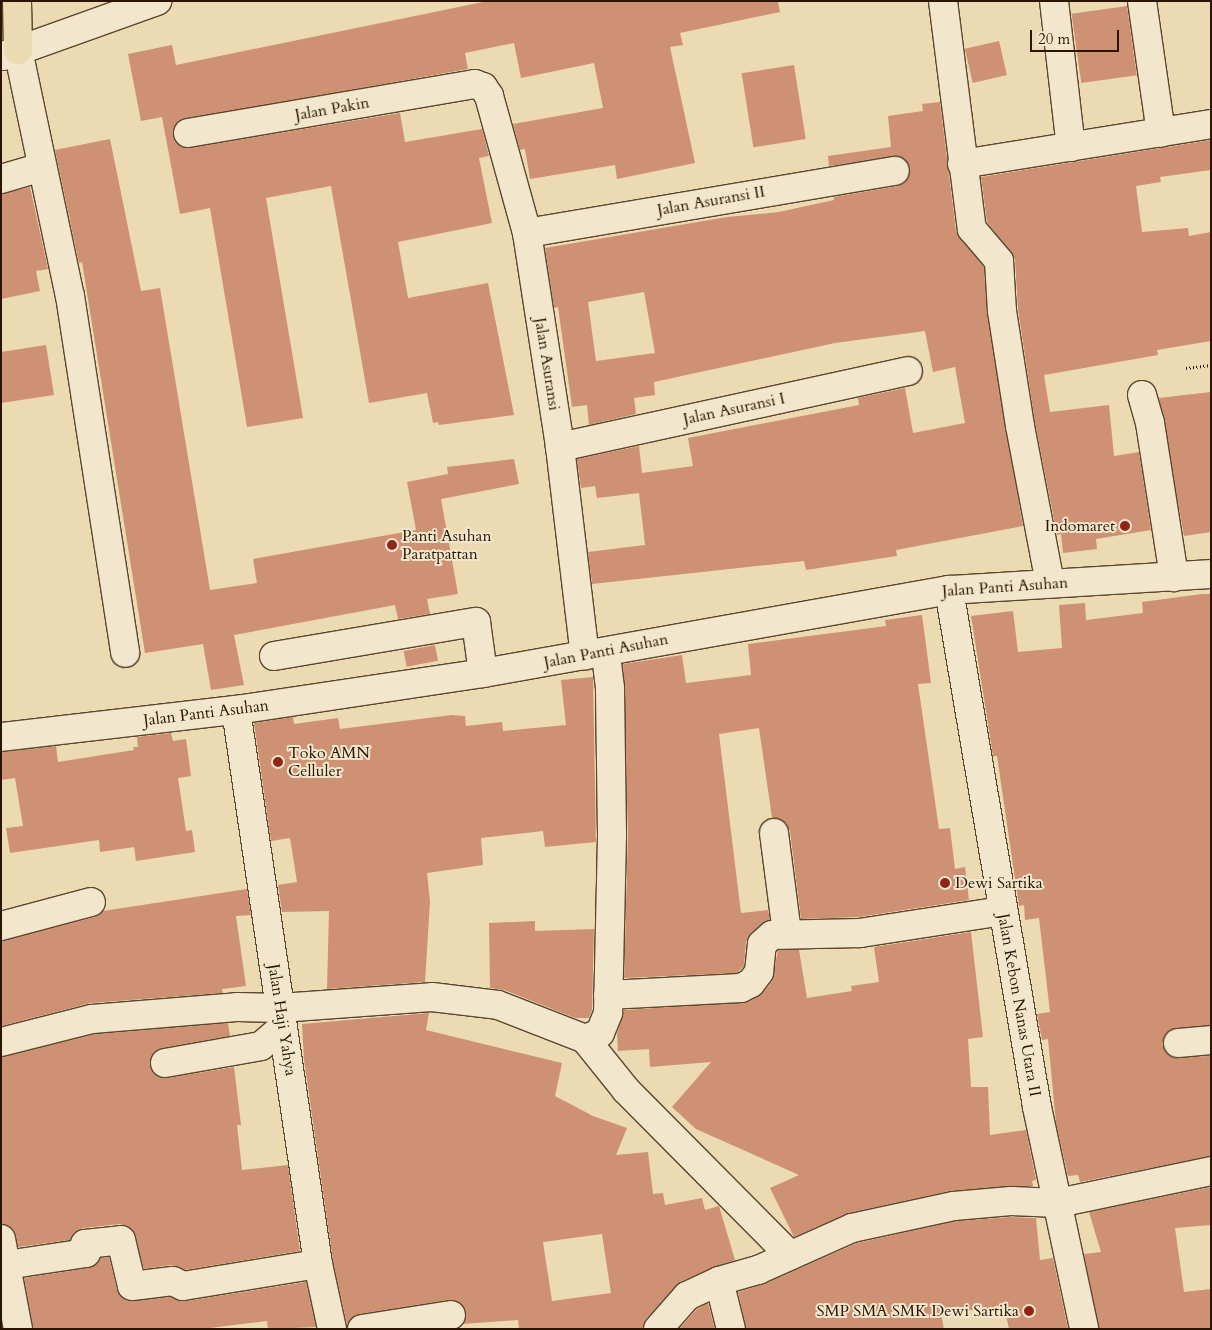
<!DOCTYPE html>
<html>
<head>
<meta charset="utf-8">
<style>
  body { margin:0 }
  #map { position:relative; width:1212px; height:1330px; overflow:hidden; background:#ebdab2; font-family:Cardo,serif }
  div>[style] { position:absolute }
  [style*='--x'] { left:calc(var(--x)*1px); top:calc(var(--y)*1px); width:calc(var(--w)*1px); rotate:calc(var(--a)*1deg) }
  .building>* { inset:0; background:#ce9174; transform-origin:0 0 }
  .path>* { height:3px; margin-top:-1.5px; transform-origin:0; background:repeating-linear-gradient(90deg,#2b1502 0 1px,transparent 0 3.5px) }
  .roads { filter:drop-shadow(1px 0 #5b462e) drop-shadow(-1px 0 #5b462e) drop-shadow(0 1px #5b462e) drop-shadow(0 -1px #5b462e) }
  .minor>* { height:28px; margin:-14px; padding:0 14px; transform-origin:14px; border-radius:14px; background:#f2e7cd }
  .highway>* { height:28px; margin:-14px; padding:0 14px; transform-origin:14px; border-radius:14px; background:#ebdab2 }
  .dots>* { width:14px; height:14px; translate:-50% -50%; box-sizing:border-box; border:2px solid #f2e7cd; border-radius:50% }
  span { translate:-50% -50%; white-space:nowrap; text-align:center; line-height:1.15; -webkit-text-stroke:4px #f2e7cd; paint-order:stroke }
  .street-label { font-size:16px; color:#2b1502 }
  .poi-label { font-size:16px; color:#2b1502 }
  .right { translate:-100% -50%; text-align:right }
  .left { translate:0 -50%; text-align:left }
  .frame { position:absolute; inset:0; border:2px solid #2b1502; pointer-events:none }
  .scale { position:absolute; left:1030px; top:30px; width:89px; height:22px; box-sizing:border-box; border:2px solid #2b1502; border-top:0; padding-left:6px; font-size:15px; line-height:18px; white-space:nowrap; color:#2b1502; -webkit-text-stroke:4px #f2e7cd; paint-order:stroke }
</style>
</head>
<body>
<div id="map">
  <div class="building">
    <i style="clip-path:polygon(488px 1px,778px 1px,780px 12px,680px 33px,683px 45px,670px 47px,695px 163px,617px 179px,615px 165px,530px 179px,525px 149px,520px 150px,513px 124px,603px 108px,594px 63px,521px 78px,514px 43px,465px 53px,468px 69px,178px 121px,173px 136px,182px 147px,190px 148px,400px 113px,405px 142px,482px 129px,489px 156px,479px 158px,492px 223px,398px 242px,408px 298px,488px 283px,514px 415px,439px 425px,438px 422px,433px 423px,427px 393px,369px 403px,331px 186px,266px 198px,303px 418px,247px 427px,210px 208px,180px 214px,162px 117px,141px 121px,128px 54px,172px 45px,176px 65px)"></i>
    <i style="left:1127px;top:6px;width:70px;height:56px;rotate:82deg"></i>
    <i style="left:999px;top:41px;width:35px;height:35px;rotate:77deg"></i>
    <i style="left:794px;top:65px;width:75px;height:53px;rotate:81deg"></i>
    <i style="clip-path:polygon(evenodd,940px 102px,956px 231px,984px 267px,987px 313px,1023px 526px,896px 550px,897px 556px,806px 570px,804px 561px,592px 584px,588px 552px,645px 545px,639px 493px,597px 498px,595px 486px,581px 488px,577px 459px,639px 446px,642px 473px,693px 466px,688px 438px,859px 405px,858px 398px,905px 388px,913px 433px,965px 423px,955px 367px,933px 372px,925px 331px,835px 343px,654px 382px,655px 395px,634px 398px,636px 414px,589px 425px,587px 405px,572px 407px,558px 307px,554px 308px,545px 248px,727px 217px,779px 212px,834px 200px,834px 197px,898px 186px,905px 183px,910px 169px,901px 157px,829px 166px,828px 156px,891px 147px,888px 116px,923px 111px,922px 104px,940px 102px,644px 292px,655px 353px,596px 361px,588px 302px,644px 292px)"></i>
    <i style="clip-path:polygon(110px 139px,141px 291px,160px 288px,210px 590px,257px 583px,253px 559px,416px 530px,407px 482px,448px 474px,447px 467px,514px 459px,519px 484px,441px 499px,458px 594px,427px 599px,430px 614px,398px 619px,395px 605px,234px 635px,244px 685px,211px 690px,203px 644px,145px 653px,82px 262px,79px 263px,55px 150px)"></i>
    <i style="clip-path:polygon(1211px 140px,1211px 170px,1160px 177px,1161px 182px,1136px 186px,1142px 232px,1188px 228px,1189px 236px,1211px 232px,1211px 341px,1157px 350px,1158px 355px,1044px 375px,1050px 412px,1109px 405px,1114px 456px,1139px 452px,1151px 530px,1096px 539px,1097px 549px,1063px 553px,1061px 534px,1057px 535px,1035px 423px,1018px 309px,1015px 260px,987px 222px,981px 177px)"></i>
    <i style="clip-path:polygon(30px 187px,48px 269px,36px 271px,40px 291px,1px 299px,1px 194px)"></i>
    <i style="clip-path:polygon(46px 345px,54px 395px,1px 403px,1px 352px)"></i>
    <i style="clip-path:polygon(1211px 392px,1211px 532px,1184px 536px,1159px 398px)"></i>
    <i style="clip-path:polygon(1202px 594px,1211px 594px,1211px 1025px,1169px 1030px,1162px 1044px,1172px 1057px,1211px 1056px,1211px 1156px,1080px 1182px,1078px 1175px,1068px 1176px,1056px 1123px,1048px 1039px,1042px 1040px,1037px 1014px,1050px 1012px,1039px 918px,1025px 920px,1024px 905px,1019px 906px,997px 756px,993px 756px,971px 616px,1013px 611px,1018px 652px,1062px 648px,1059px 605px,1085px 603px,1086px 620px,1143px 613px,1142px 602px)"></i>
    <i style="clip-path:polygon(922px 615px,931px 683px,918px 684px,939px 829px,950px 828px,955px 869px,965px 867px,969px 900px,859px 917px,801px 919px,790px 831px,786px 823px,772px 818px,759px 728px,719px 734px,741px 913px,768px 910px,770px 920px,751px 933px,746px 942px,744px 966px,737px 973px,624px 978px,628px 834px,623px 664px,682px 655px,686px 683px,751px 675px,748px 644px,886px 626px,885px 620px)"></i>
    <i style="left:435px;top:645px;width:16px;height:32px;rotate:79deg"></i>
    <i style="clip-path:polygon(593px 677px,596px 842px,545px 847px,543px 831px,481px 838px,483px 865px,427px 873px,430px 901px,425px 982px,327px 989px,329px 911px,282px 912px,278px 885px,297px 882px,290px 838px,271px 841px,254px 723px,293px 717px,294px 724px,338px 718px,340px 729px,452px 715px,465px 716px,466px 726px,502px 722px,503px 731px,566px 725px,561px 680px)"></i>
    <i style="clip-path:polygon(171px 733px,173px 741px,186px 739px,191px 776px,178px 778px,186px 831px,192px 830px,195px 852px,136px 861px,134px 847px,100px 852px,99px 840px,10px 853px,6px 828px,23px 826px,15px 778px,1px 780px,1px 752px,56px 746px,58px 762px,134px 750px,133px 747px,138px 747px,137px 737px)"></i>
    <i style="clip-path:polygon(247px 889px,251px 915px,236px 916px,246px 986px,222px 989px,223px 993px,91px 1003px,1px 1026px,1px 941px,95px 917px,103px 911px)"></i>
    <i style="clip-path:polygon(535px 921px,535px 931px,594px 929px,592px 1010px,589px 1018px,575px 1018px,504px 990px,490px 988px,489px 923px)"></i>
    <i style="clip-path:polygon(971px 932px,983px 1037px,968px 1039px,971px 1087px,988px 1087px,990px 1135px,1026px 1130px,1036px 1180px,1032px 1181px,1033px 1186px,951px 1191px,849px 1213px,794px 1237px,770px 1188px,799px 1175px,696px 1129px,672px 1107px,711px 1062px,650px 1067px,649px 1049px,618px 1051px,617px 1034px,624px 1010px,748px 1002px,763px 993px,772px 981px,778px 950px,799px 950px,807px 998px,852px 991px,851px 986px,879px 982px,874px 947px)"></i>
    <i style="clip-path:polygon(evenodd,429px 1013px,426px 1030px,562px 1063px,555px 1096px,593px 1116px,627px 1128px,616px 1155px,648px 1152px,653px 1194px,663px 1193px,665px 1205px,702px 1198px,705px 1210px,719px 1206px,735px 1260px,680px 1282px,646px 1319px,643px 1329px,519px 1329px,518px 1320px,463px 1324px,466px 1313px,463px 1306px,449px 1300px,360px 1314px,347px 1324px,333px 1261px,304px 1060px,302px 1024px,429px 1013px,602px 1234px,611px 1293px,552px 1301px,543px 1242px,602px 1234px)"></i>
    <i style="clip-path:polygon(228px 1023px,230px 1036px,162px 1048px,151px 1057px,150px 1066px,153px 1073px,167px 1078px,234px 1067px,241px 1125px,237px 1125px,242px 1170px,288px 1165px,300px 1251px,185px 1270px,171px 1265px,144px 1269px,133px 1230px,120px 1224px,83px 1228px,75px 1232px,70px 1240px,18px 1247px,13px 1229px,1px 1224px,1px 1057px,95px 1034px)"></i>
    <i style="clip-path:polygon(1211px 1187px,1211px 1225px,1175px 1228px,1184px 1292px,1211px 1289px,1211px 1329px,1099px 1329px,1084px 1254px,1101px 1252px,1089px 1212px)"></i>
    <i style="clip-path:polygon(1011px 1217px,1036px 1218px,1040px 1260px,1053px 1258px,1068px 1329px,1009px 1329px,1004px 1306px,941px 1314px,944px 1329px,746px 1329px,738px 1292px,764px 1284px,857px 1243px,956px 1221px)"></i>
    <i style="clip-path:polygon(109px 1257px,117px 1290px,127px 1301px,170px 1297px,186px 1301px,306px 1282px,316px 1327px,268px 1329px,267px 1321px,202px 1329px,33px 1329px,24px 1278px,88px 1268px,101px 1258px)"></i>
    <i style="clip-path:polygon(708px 1303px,715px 1329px,679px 1329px,697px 1309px)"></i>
  </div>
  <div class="path">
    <i style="--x:1186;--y:368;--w:25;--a:-7"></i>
  </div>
  <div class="roads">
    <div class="minor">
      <i style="--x:943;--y:1;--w:230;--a:82.8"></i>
      <i style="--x:972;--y:229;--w:42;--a:49.8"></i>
      <i style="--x:999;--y:261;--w:50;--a:86.6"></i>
      <i style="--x:1002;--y:311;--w:116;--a:81.1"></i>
      <i style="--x:1020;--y:426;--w:160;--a:79.2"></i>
      <i style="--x:1054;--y:1;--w:147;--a:83.4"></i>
      <i style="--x:1142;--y:1;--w:133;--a:81.8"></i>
      <i style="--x:18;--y:50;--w:251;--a:78.1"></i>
      <i style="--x:70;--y:296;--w:361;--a:81.2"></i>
      <i style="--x:3;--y:56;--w:164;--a:-19.7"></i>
      <i style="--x:188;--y:133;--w:291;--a:-9.7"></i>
      <i style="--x:475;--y:84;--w:9;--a:21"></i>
      <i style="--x:483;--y:87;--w:11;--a:56"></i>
      <i style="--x:489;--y:96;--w:142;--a:74.5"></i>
      <i style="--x:527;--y:233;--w:217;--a:81.2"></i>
      <i style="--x:560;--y:447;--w:210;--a:83.2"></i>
      <i style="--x:962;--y:164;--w:252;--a:-9.1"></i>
      <i style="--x:1;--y:179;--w:43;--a:-16.3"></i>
      <i style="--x:527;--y:233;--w:373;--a:-9.6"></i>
      <i style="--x:1142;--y:395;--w:29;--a:74"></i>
      <i style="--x:1150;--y:423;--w:156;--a:81.1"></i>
      <i style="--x:560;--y:447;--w:356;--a:-12.3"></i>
      <i style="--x:949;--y:590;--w:524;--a:80.34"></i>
      <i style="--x:1037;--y:1107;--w:227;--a:78"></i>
      <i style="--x:274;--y:656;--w:205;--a:-9.6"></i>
      <i style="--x:476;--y:622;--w:51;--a:82.2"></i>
      <i style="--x:236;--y:710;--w:560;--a:81.58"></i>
      <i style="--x:318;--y:1264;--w:66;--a:77.8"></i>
      <i style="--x:1;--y:737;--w:237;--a:-6.6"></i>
      <i style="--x:236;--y:710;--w:250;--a:-8.5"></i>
      <i style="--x:483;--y:673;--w:473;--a:-10.1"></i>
      <i style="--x:949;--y:590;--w:262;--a:-3.5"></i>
      <i style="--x:774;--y:833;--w:101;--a:82.6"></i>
      <i style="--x:1;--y:926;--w:93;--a:-14.9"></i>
      <i style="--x:608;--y:995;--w:133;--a:-3"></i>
      <i style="--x:741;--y:988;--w:11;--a:-27"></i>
      <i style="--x:751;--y:983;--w:14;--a:-54"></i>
      <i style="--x:759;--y:972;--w:28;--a:-84"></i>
      <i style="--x:762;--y:944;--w:13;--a:-42"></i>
      <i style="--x:772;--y:935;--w:88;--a:-1.3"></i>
      <i style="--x:860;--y:933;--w:144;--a:-8.8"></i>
      <i style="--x:585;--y:1039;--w:65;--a:51.2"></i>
      <i style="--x:626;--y:1090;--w:233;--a:45.2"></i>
      <i style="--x:1;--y:1042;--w:94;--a:-14.2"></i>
      <i style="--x:92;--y:1019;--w:145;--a:-4.7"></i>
      <i style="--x:237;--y:1007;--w:43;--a:1.3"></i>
      <i style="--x:280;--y:1008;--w:152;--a:-4.1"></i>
      <i style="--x:432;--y:997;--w:66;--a:6.9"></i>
      <i style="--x:498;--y:1005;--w:93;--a:21.3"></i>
      <i style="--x:585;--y:1039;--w:16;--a:-22"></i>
      <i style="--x:600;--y:1033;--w:22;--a:-68"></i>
      <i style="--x:608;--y:1013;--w:179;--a:-88.7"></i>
      <i style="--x:612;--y:834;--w:146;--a:-90.8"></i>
      <i style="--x:610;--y:688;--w:35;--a:-97"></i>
      <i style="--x:1178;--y:1043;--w:33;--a:-5"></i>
      <i style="--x:165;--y:1063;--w:97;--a:-10"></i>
      <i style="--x:261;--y:1046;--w:29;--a:-41"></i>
      <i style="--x:1;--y:1239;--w:92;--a:79.3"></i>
      <i style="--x:6;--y:1265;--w:81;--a:-8.5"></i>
      <i style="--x:86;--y:1253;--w:9;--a:-96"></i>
      <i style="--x:85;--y:1244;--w:36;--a:-6"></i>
      <i style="--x:121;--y:1240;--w:47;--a:76.6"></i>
      <i style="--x:132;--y:1286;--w:41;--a:-7"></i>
      <i style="--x:173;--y:1281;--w:11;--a:27"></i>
      <i style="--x:183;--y:1286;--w:137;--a:-9.3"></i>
      <i style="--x:719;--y:1281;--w:49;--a:76"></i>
      <i style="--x:362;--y:1329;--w:90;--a:-8.9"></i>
      <i style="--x:658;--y:1329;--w:44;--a:-48.7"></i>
      <i style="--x:687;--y:1296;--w:35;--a:-25"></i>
      <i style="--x:719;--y:1281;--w:41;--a:-15.8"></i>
      <i style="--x:758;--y:1270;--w:103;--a:-24.1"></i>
      <i style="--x:852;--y:1228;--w:104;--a:-12.2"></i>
      <i style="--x:954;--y:1206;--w:57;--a:-5"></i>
      <i style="--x:1011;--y:1201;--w:47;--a:2.4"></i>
      <i style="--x:1058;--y:1203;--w:156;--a:-11.8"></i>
    </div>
    <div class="highway">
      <i style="--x:17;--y:1;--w:49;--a:88.8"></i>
    </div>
  </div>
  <div class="dots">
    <i style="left:1125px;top:526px;background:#8f2418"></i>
    <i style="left:392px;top:545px;background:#8f2418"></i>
    <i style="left:278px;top:762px;background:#8f2418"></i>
    <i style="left:945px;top:883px;background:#8f2418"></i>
    <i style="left:1029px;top:1311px;background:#8f2418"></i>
  </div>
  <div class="street-label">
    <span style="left:332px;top:109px;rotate:-10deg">Jalan Pakin</span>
    <span style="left:711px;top:201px;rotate:-10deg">Jalan Asuransi II</span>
    <span style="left:547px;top:364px;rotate:81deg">Jalan Asuransi</span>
    <span style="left:734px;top:409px;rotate:-12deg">Jalan Asuransi I</span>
    <span style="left:1005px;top:587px;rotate:-4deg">Jalan Panti Asuhan</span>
    <span style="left:606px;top:651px;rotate:-11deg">Jalan Panti Asuhan</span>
    <span style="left:206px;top:713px;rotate:-7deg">Jalan Panti Asuhan</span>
    <span style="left:1019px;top:1005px;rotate:80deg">Jalan Kebon Nanas Utara II</span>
    <span style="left:282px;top:1020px;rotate:81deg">Jalan Haji Yahya</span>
  </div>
  <div class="poi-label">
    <span class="right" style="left:1115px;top:526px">Indomaret</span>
    <span class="left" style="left:402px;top:545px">Panti Asuhan<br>Paratpattan</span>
    <span class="left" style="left:288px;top:762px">Toko AMN<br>Celluler</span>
    <span class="left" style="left:955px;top:883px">Dewi Sartika</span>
    <span class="right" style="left:1019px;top:1311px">SMP SMA SMK Dewi Sartika</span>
  </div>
  <div class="frame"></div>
  <div class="scale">20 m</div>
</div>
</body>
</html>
